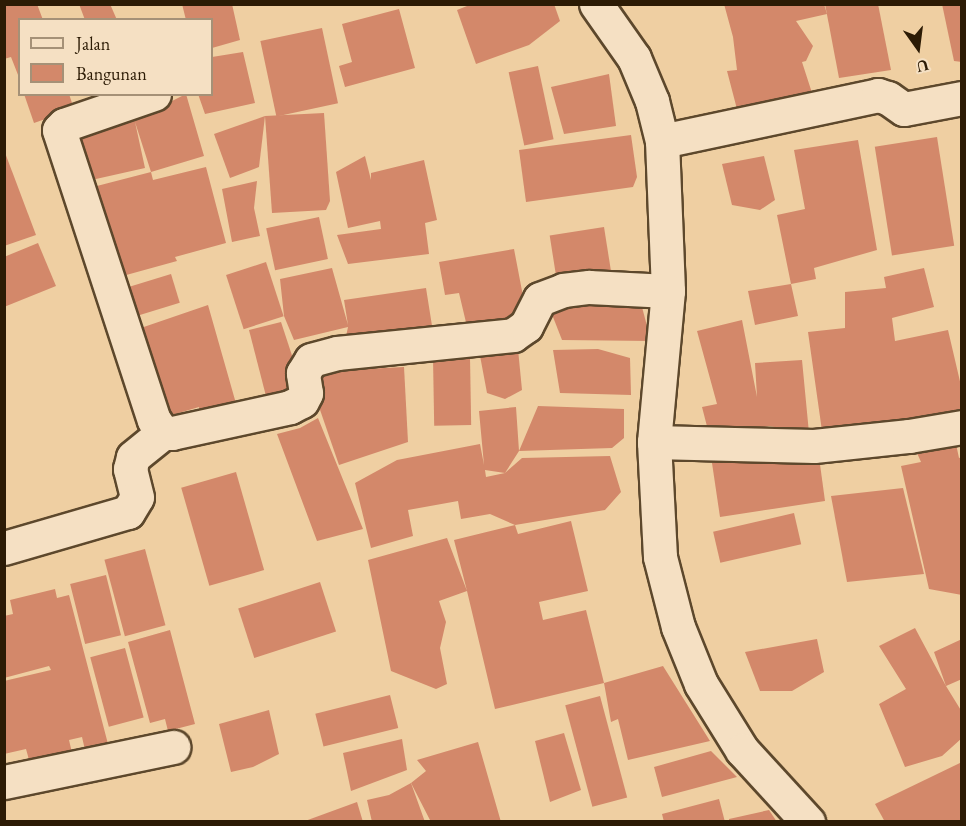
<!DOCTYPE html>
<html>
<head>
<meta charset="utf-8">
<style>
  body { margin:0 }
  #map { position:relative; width:966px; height:826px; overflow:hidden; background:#efcfa2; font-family:"EB Garamond",serif }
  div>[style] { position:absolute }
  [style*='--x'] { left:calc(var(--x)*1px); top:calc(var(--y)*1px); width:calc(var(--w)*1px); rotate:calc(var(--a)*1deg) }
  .building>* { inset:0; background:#d3886a; transform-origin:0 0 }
  .roads { filter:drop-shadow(2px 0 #5d482c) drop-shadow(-2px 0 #5d482c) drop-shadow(0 2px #5d482c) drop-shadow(0 -2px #5d482c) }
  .street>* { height:33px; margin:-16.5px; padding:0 16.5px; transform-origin:16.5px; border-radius:16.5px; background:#f5e0c3 }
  span { translate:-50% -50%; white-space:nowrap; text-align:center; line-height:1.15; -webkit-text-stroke:6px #f5e0c3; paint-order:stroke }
  .frame { position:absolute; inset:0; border:6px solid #2c1b05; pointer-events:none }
  .legend { position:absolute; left:18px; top:18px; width:195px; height:78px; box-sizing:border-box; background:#f5e0c3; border:2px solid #a59177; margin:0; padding:8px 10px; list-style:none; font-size:18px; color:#2c1b05 }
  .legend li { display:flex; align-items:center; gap:12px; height:30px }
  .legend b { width:30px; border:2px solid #a59177 }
  .north { position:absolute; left:888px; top:18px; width:60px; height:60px; -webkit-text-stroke:4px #f5e0c3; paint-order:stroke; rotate:166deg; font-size:16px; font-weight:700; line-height:24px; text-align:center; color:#2c1b05 }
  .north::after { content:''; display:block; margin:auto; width:21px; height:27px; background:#2c1b05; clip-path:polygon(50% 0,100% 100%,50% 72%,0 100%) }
</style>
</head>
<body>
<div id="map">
  <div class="building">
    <i style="clip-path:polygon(4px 4px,37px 4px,43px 20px,20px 20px,20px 80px,11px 57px,4px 59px)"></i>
    <i style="clip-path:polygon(79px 4px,110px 4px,117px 20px,85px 20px)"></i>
    <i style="clip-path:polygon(182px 4px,232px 4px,240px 40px,212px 48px,212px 20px,186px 20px)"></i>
    <i style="clip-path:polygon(472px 4px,554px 4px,560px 21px,529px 45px,476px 64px,457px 10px)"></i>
    <i style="clip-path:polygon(724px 4px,824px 4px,827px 14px,796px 21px,813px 46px,806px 61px,802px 62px,813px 96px,738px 113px,727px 71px,737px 70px,733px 37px)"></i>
    <i style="clip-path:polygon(825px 4px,878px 4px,891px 70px,839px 78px)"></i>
    <i style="clip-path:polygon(942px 4px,962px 4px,962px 62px,954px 61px)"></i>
    <i style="clip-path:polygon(399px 9px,415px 68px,345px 87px,339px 66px,352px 62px,342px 24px)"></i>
    <i style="left:322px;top:28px;width:77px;height:63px;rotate:78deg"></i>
    <i style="clip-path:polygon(243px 52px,255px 103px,205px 114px,198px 94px,212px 94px,212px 57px)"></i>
    <i style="left:538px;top:66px;width:75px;height:30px;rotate:78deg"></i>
    <i style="clip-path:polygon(609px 74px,616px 126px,564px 134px,551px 87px)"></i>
    <i style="clip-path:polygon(24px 94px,69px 94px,74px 109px,34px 123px)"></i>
    <i style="clip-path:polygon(186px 94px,204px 156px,151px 172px,135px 122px,145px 168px,87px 181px,76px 133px,134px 120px)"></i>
    <i style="clip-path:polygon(324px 113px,330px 201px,326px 210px,272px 213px,265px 116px)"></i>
    <i style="clip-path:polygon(265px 116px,259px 167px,230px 178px,214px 134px)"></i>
    <i style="clip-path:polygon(631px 135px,637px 177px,633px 187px,526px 202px,519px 150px)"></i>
    <i style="left:937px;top:137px;width:110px;height:63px;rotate:81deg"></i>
    <i style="clip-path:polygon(858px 140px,877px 250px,814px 268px,816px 279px,791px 284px,798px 316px,755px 325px,748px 291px,791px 284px,777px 215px,805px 209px,794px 150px)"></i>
    <i style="clip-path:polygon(4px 150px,36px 235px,4px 246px)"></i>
    <i style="clip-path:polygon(365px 156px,371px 180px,371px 173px,424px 160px,437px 220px,425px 223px,429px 254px,348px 264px,337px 235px,381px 229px,380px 221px,348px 228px,336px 172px)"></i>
    <i style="clip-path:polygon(764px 156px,775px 200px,760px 210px,732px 205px,722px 164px)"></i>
    <i style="clip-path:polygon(206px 167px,226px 243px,175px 257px,177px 261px,119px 277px,93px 187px,151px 172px,153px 180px)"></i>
    <i style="clip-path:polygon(257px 181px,254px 208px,260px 236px,232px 242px,222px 189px)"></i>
    <i style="left:319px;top:217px;width:43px;height:54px;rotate:78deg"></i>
    <i style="left:604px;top:227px;width:49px;height:55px;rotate:81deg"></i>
    <i style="clip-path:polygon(38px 243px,56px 286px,4px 307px,4px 257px)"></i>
    <i style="clip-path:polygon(514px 249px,523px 296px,524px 324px,469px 335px,459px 293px,445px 295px,439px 262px)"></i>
    <i style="left:266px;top:262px;width:57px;height:42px;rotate:72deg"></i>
    <i style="clip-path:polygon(332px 268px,348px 325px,344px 300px,426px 288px,433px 332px,344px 346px,348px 327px,294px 340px,284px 316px,280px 279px)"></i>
    <i style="clip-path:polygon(924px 268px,934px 307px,892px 318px,895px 341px,948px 330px,962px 390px,962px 412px,911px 422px,862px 423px,822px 431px,808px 332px,845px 328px,845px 292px,886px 288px,884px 277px)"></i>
    <i style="left:171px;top:274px;width:30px;height:46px;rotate:73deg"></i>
    <i style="clip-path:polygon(638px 292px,651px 341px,562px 340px,546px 299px)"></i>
    <i style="clip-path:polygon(208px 305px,237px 407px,201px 418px,199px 407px,165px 417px,135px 330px)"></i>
    <i style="clip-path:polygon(742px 320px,757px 397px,755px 363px,802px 360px,809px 433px,769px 426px,710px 438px,702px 407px,717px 404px,697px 331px)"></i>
    <i style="clip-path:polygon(281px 322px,303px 389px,267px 400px,249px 330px)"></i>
    <i style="clip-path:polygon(517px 339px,522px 390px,505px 399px,487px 393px,478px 345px)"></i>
    <i style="clip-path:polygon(598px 349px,630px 358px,631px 395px,560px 393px,553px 350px)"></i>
    <i style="left:470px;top:357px;width:68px;height:37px;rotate:89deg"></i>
    <i style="clip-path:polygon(404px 367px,408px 442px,339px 465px,307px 372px)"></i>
    <i style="clip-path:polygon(evenodd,538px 406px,624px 409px,624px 438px,612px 448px,519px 451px,505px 473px,522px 458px,610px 456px,621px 492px,605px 510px,515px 525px,518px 534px,571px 521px,588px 591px,539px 602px,543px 620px,586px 610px,604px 683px,663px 666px,710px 741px,628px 760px,618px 719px,611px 722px,604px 683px,495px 709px,467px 591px,439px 601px,446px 622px,440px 648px,447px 684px,436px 689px,391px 671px,368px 560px,447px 538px,467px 591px,454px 540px,515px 525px,490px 514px,461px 519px,458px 501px,408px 510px,413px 536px,371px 548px,355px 483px,397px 460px,480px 444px,484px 465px,479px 411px,516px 407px,519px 451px,538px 406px,485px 470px,505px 473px,486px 477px,485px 470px)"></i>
    <i style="clip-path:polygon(318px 418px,363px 529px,317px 541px,277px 434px,300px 428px)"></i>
    <i style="clip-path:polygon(956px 444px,959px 458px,962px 457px,962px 595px,929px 589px,901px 466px,921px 462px,917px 453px)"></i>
    <i style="clip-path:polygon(819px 457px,825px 501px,720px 517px,712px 463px)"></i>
    <i style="left:236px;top:472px;width:102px;height:57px;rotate:74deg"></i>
    <i style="clip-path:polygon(903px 488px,924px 574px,847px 582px,831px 496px)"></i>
    <i style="left:794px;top:513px;width:32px;height:83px;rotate:77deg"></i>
    <i style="left:145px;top:549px;width:79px;height:42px;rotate:75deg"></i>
    <i style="left:106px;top:575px;width:62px;height:37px;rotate:76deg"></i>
    <i style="left:320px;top:582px;width:52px;height:86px;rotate:72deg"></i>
    <i style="clip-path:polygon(55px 589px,57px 598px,69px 595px,108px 744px,85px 750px,82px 737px,69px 740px,73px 757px,31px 767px,26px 749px,4px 754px,4px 681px,51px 670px,49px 666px,4px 678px,4px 616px,13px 614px,10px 600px)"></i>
    <i style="clip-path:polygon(915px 628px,946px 686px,934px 652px,962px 639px,962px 679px,946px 686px,962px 712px,962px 738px,942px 756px,905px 767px,879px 704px,906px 689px,879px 646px)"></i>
    <i style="clip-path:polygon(170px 630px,195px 724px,168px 731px,165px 719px,150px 723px,128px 642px)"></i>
    <i style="clip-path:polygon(817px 639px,824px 672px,792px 691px,760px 691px,745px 652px)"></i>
    <i style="left:125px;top:648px;width:72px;height:36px;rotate:75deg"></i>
    <i style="left:390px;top:695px;width:34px;height:77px;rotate:76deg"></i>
    <i style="left:600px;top:696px;width:105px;height:36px;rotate:75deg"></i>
    <i style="clip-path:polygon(269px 710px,279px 754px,253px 767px,231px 772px,219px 724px)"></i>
    <i style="clip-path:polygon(564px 733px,581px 790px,550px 802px,535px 741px)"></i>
    <i style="clip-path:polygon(402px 739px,407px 770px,351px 791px,343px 753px)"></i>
    <i style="clip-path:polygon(478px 742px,501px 822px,431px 822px,411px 783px,426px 771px,417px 760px)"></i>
    <i style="clip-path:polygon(711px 751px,737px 777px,662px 797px,654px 767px)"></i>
    <i style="clip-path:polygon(962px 762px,962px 822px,885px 822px,875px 804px)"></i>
    <i style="clip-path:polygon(411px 783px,425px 822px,372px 822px,367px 800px,389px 795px)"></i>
    <i style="clip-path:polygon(719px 799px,725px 822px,664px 822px,662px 814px)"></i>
    <i style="clip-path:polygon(357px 802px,363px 822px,305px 822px,305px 821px)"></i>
    <i style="clip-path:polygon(769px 810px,777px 822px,729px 822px,729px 819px)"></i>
  </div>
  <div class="roads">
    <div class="street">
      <i style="--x:596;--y:4;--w:66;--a:54.9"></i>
      <i style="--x:634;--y:58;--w:47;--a:67.3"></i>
      <i style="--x:652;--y:101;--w:41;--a:76"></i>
      <i style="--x:662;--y:141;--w:150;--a:87.7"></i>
      <i style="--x:668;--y:291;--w:152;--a:95.3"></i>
      <i style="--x:654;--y:442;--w:115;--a:87"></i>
      <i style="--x:660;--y:557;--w:72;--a:75.6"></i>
      <i style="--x:678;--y:627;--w:61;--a:68"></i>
      <i style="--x:701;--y:684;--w:78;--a:58.2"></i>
      <i style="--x:742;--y:750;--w:98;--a:47.5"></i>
      <i style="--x:154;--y:94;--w:95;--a:161"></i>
      <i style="--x:64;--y:125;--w:7;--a:135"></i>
      <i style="--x:59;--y:130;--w:305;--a:71.9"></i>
      <i style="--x:154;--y:420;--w:16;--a:55"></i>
      <i style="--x:163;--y:433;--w:9;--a:0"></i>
      <i style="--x:172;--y:433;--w:121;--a:-12.4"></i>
      <i style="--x:290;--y:407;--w:13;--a:-27"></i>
      <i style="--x:302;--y:401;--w:9;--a:-63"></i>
      <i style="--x:306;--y:393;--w:20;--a:-99"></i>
      <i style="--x:303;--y:373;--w:15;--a:-58"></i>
      <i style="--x:311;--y:360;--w:27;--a:-15"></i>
      <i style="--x:337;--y:353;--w:177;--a:-5.8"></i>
      <i style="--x:513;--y:335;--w:16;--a:-35"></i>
      <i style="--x:526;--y:326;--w:30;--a:-63"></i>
      <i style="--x:540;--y:299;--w:25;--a:-21"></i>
      <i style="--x:563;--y:290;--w:26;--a:-7"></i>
      <i style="--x:589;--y:287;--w:79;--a:2.9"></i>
      <i style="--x:662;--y:141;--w:221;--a:-12"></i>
      <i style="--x:878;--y:95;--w:10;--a:17"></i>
      <i style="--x:888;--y:98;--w:19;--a:35"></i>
      <i style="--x:904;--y:109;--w:59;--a:-10.7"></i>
      <i style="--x:654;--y:442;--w:160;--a:1.4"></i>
      <i style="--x:814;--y:446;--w:96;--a:-6"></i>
      <i style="--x:909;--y:436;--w:54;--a:-9.6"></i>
      <i style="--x:4;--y:548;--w:129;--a:-16.2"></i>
      <i style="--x:128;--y:512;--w:17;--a:-59"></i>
      <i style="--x:137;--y:497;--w:29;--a:-104"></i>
      <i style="--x:130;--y:469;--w:12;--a:-76"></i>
      <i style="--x:133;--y:457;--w:38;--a:-39"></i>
      <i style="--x:4;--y:782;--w:173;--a:-11.7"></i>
    </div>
  </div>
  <div class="frame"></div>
  <ul class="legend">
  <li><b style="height:8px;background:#f5e0c3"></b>Jalan</li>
  <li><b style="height:16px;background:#d3886a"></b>Bangunan</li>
  </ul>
  <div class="north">U</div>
</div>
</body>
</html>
